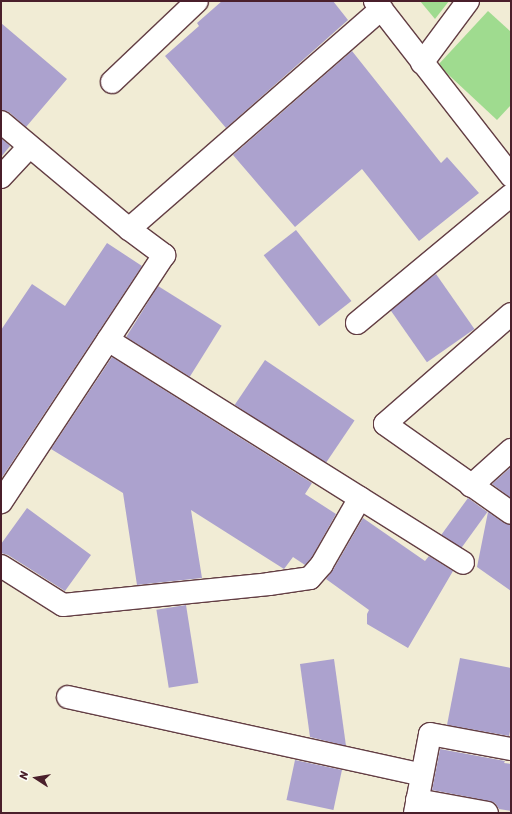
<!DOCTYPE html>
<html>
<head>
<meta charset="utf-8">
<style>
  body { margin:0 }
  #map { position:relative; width:512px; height:814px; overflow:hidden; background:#f1ecd5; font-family:Sriracha,sans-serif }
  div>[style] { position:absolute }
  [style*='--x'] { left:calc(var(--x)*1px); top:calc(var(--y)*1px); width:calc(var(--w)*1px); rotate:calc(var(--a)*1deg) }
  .green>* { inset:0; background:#9fdb8f }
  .building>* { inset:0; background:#aca2ce; transform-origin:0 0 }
  .roads { filter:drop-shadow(1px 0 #633e44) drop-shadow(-1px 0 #633e44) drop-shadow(0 1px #633e44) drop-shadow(0 -1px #633e44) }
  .minor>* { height:22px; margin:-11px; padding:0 11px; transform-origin:11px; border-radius:11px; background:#fff }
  span { translate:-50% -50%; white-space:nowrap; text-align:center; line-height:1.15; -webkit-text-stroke:3px #fdfcf7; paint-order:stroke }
  .frame { position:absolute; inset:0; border:2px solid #4a1f2b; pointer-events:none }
  .north { position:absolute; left:16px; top:758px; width:40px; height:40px; -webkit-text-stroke:3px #fdfcf7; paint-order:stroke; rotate:282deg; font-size:11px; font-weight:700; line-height:16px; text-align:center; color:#4a1f2b }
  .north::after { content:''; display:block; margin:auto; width:14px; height:18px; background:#4a1f2b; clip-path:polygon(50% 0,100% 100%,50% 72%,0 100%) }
</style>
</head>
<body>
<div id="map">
  <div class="green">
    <i style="clip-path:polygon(420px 1px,449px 1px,435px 19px)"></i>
    <i style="clip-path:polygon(488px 11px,511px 32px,511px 105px,497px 120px,438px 65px)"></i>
  </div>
  <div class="building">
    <i style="clip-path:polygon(222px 1px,333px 1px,348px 20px,226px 128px,165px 56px,199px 26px,197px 23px)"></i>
    <i style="clip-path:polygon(1px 23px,67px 79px,26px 127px,9px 112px,1px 110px)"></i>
    <i style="clip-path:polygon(352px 51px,441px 163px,447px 157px,479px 193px,419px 241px,362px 169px,295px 227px,233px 155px)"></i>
    <i style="clip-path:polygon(1px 138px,10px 146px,1px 157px)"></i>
    <i style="left:296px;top:230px;width:90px;height:41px;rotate:52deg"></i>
    <i style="clip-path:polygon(107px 243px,142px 266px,1px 479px,1px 330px,32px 284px,65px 306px)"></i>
    <i style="left:436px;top:274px;width:67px;height:58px;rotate:55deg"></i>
    <i style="left:158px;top:286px;width:75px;height:60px;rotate:32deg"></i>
    <i style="clip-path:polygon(112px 357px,312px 483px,305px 494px,336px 514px,312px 557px,305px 565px,293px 557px,284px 569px,191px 510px,202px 578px,137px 585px,123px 493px,51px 449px)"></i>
    <i style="left:265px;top:360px;width:108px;height:54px;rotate:34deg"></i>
    <i style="clip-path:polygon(511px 467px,511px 498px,492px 484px)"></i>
    <i style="left:468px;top:498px;width:24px;height:45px;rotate:36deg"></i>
    <i style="clip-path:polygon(27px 508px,91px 555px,65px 591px,8px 555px,1px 553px,1px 544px)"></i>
    <i style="clip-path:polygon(488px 512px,504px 523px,511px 525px,511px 591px,477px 567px)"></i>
    <i style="clip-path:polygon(363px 518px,425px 561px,429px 556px,453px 571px,408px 648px,367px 624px,367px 614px,369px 610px,326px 579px,333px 570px)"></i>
    <i style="left:186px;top:605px;width:79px;height:30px;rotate:81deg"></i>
    <i style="clip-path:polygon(460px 658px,511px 668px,511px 727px,509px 736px,447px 725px)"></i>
    <i style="clip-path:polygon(334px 659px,346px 746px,310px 737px,300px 664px)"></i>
    <i style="clip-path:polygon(440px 749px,505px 761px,504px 763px,511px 764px,511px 811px,499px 809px,495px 803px,489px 801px,432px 790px)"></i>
    <i style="left:295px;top:760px;width:48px;height:41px;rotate:12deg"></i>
  </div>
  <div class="roads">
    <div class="minor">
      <i style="--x:375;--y:1;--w:222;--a:52.1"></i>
      <i style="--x:422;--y:63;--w:77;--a:-53.4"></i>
      <i style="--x:112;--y:82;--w:117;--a:-43.6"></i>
      <i style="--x:1;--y:122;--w:167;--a:39.9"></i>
      <i style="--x:129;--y:229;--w:44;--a:36.6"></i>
      <i style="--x:164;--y:255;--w:296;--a:123.4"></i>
      <i style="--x:1;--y:177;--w:41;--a:-47"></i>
      <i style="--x:129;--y:229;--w:335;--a:-41.1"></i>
      <i style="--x:511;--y:314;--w:167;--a:138.9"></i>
      <i style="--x:385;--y:424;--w:154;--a:35.2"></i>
      <i style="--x:357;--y:323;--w:200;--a:-39.7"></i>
      <i style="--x:108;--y:340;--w:419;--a:32.1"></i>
      <i style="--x:471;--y:486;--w:54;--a:-42"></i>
      <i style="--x:1;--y:566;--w:73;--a:32.2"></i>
      <i style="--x:63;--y:605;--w:207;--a:-5.8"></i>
      <i style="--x:269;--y:584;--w:41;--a:-8.3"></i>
      <i style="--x:310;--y:578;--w:18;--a:-49"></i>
      <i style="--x:322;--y:564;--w:76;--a:-60.1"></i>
      <i style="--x:68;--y:697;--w:362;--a:12.4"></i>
      <i style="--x:417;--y:800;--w:71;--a:10.5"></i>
      <i style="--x:415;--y:813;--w:80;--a:-79.2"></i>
      <i style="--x:430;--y:734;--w:82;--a:10.5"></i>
    </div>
  </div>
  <div class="frame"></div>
  <div class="north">N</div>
</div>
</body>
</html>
